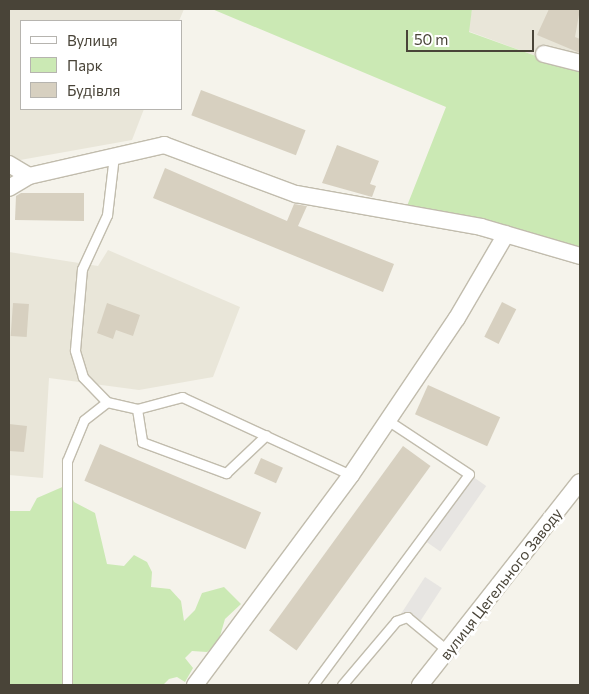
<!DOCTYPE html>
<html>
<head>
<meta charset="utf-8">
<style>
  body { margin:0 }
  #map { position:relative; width:589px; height:694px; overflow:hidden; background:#f5f3eb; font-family:Commissioner,sans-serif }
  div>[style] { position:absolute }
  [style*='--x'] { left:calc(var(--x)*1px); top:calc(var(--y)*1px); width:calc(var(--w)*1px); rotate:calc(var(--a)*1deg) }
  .residential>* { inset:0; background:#e9e6d9 }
  .green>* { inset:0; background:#cbe9b4 }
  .parking>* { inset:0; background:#e7e5e2; transform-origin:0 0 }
  .building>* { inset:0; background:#d7d0c0; transform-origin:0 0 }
  .roads { filter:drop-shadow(1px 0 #c1bcad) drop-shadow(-1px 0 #c1bcad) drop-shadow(0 1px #c1bcad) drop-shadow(0 -1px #c1bcad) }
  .lane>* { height:9px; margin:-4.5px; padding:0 4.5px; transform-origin:4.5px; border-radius:4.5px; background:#fff }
  .street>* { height:16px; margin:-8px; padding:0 8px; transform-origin:8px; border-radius:8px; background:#fff }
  span { translate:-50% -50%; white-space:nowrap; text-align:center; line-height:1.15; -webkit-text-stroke:5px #fff; paint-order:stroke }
  .street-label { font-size:15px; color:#494438 }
  .frame { position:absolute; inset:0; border:10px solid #494438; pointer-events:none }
  .legend { position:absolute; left:20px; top:20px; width:162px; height:90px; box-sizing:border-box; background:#fff; border:1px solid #b6b4af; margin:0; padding:6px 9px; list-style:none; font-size:15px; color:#494438 }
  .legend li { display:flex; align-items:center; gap:10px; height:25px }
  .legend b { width:25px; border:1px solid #b6b4af }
  .scale { position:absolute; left:406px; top:30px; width:128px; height:22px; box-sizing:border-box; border:2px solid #494438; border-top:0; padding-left:6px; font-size:15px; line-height:18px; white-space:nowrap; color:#494438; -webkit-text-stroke:4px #fff; paint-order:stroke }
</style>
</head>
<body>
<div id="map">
  <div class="residential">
    <i style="clip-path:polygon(9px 9px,184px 9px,179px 21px,21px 21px,21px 109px,144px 109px,132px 140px,9px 162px)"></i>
    <i style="clip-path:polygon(472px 9px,580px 9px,580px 59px,541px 48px,536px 56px,468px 31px)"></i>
    <i style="clip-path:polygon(108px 250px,240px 307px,213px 377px,139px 390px,49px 378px,43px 478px,9px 475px,9px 252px,98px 266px)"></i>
  </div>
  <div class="green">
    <i style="clip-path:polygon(212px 9px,472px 9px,469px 32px,536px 56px,580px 68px,580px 249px,407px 206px,446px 107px)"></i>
    <i style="clip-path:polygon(67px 485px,74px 502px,95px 513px,107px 564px,124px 566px,134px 555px,147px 562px,152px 572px,151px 587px,170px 589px,181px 601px,184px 621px,195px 610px,202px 593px,224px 587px,241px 604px,225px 619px,218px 643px,207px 652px,192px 651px,185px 658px,193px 668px,185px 682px,177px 677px,169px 679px,163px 685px,9px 685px,9px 511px,30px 511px,37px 498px)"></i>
  </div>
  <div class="parking">
    <i style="left:469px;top:474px;width:21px;height:80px;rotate:35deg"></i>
    <i style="left:425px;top:577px;width:20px;height:46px;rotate:33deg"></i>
  </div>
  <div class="building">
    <i style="clip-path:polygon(549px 9px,580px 9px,575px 37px,580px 39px,580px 53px,537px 35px)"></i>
    <i style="left:201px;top:90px;width:112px;height:27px;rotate:21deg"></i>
    <i style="clip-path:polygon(337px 145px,379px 161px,370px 184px,376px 186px,372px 197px,322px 183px)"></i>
    <i style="clip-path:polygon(165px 168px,287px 221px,294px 204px,307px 206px,298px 226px,394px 264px,383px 292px,153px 198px)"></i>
    <i style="clip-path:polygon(21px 193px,84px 193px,84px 221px,15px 220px,16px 196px)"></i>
    <i style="left:502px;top:302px;width:16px;height:39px;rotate:27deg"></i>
    <i style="left:13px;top:303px;width:16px;height:33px;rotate:4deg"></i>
    <i style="clip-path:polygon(107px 303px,140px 315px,133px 336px,116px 330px,113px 339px,97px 333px)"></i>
    <i style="left:428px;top:385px;width:79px;height:32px;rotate:24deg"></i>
    <i style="clip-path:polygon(9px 424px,27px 426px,24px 452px,9px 451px)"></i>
    <i style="left:100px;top:444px;width:175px;height:40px;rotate:23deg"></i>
    <i style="left:403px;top:446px;width:34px;height:228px;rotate:36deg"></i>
    <i style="left:261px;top:458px;width:24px;height:17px;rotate:24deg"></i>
  </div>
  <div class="roads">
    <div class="lane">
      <i style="--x:107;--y:402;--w:35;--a:-134"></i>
      <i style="--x:83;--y:377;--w:28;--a:-107"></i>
      <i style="--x:75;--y:350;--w:81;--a:-85.1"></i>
      <i style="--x:82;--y:269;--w:60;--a:-65.2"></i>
      <i style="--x:107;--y:215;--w:60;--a:-83.3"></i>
      <i style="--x:137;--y:409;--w:33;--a:81"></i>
      <i style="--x:142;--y:442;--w:90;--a:20.3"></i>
      <i style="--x:226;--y:473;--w:55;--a:-43.5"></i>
      <i style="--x:67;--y:685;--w:224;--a:-90"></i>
      <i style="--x:67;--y:461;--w:44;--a:-67.5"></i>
      <i style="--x:84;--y:420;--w:29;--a:-38"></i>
      <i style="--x:107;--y:402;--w:31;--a:13"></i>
      <i style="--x:137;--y:409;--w:47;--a:-14.9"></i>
      <i style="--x:182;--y:397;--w:186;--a:24.8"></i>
      <i style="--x:313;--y:685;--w:262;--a:-53.5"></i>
      <i style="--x:469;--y:474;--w:98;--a:-146.6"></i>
      <i style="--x:342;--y:685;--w:84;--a:-49.8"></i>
      <i style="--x:396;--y:621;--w:12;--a:-20"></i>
      <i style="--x:407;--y:617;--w:53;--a:39.7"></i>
    </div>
    <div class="street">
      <i style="--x:544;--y:54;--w:37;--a:14"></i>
      <i style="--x:9;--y:164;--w:23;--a:31"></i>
      <i style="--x:9;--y:188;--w:23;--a:-31"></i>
      <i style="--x:29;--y:176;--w:139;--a:-12.9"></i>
      <i style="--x:164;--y:145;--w:141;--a:20.4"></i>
      <i style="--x:296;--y:194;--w:188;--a:10.1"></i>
      <i style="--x:481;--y:227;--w:103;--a:16.3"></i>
      <i style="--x:195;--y:685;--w:262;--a:-53.4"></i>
      <i style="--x:351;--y:475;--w:189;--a:-56"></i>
      <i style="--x:457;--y:318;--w:97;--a:-59.7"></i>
      <i style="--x:420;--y:685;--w:258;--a:-51.8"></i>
    </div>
  </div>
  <div class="street-label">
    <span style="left:501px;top:584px;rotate:-52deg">вулиця Цегельного Заводу</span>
  </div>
  <div class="frame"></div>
  <ul class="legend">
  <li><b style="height:6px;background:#fff"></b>Вулиця</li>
  <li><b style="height:14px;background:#cbe9b4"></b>Парк</li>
  <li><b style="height:14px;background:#d7d0c0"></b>Будівля</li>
  </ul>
  <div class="scale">50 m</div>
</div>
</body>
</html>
